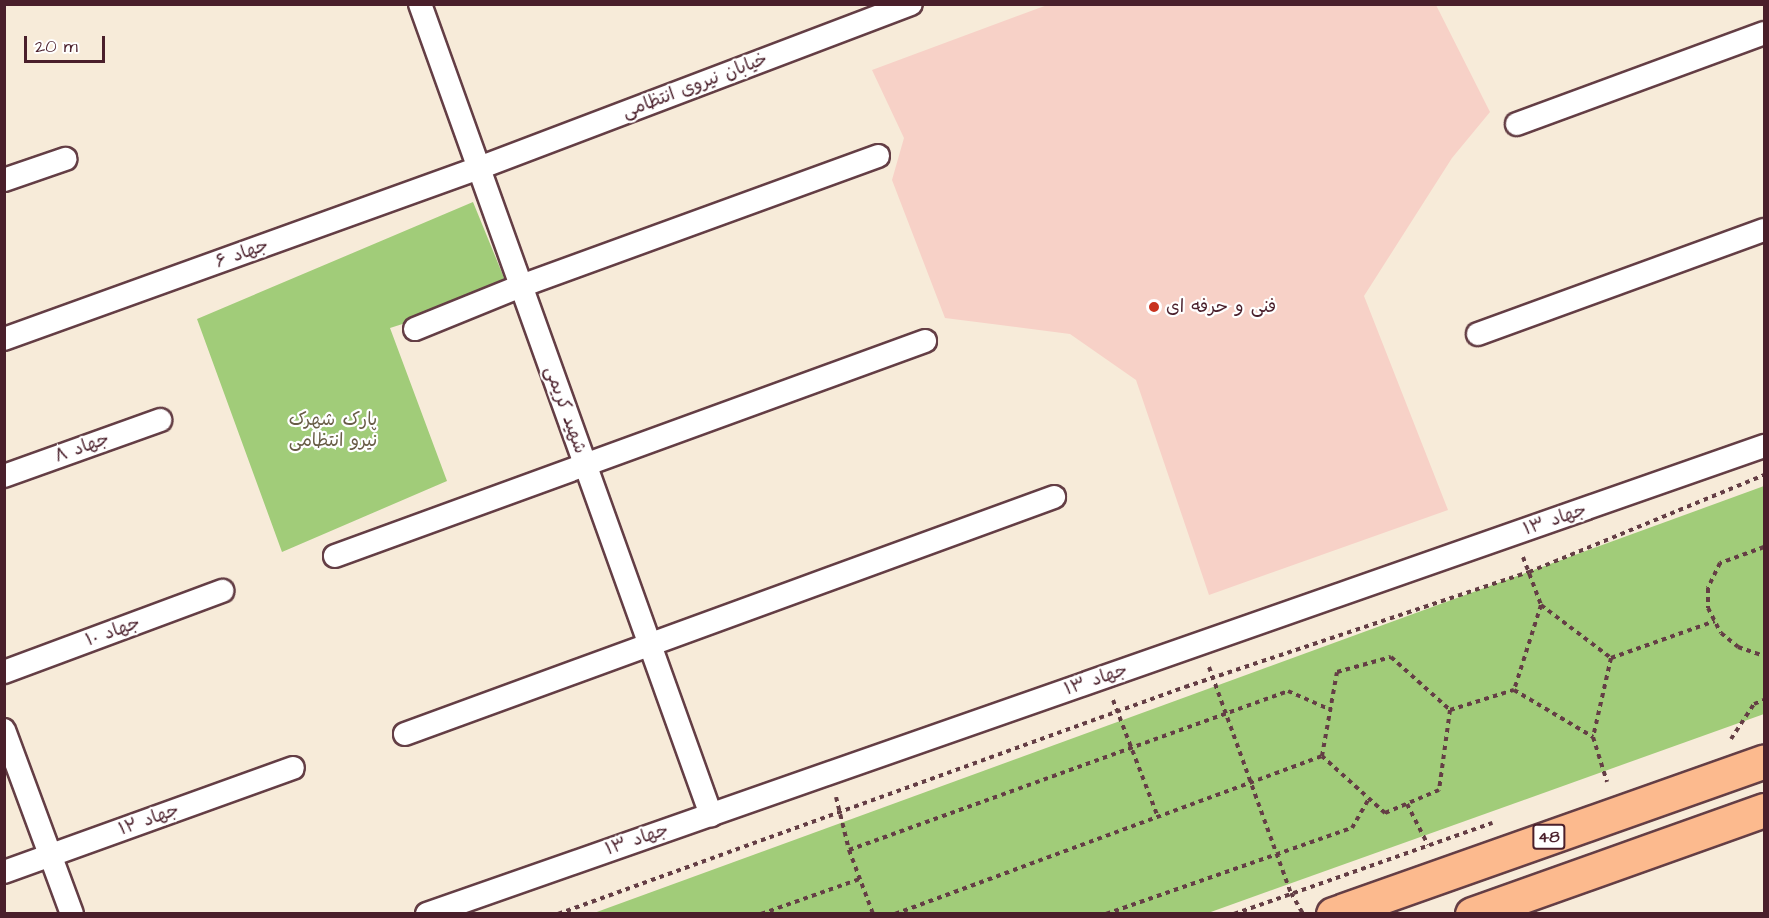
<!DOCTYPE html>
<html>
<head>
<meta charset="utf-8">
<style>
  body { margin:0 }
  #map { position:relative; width:1769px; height:918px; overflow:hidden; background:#f7ebd9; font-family:"Architects Daughter","Playpen Sans Arabic",sans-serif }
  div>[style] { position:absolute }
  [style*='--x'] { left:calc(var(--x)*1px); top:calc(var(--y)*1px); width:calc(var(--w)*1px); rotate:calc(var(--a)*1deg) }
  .built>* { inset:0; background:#f7d1c7 }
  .green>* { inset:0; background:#a1cc79 }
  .path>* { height:4px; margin-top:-2px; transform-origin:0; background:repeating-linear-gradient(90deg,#643e45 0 4.5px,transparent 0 9px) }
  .roads { filter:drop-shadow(2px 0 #643e45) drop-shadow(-2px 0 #643e45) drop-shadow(0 2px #643e45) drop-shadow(0 -2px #643e45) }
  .minor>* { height:22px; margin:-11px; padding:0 11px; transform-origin:11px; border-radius:11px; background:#fff }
  .trunk>* { height:33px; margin:-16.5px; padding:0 16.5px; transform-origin:16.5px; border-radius:16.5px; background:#fcba8e }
  .dots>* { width:16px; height:16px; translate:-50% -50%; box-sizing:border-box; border:3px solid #fff; border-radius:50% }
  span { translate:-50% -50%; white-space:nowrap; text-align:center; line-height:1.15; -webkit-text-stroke:4.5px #fff; paint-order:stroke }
  .shield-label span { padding:2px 4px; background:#fff; border:2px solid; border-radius:4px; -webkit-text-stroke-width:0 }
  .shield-label { font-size:16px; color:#4a1f2b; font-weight:700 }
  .street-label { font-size:18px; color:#4a1f2b }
  .poi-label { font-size:18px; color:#4a1f2b }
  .left { translate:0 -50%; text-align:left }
  .park-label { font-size:18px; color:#685c46 }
  .frame { position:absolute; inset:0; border:6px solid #4a1f2b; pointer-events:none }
  .scale { position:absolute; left:24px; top:36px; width:81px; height:27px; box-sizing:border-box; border:3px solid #4a1f2b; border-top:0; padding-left:8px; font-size:18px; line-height:21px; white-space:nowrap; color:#4a1f2b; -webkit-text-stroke:4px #fff; paint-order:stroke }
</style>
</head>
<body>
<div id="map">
  <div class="built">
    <i style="clip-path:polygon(1050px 4px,1436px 5px,1490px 112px,1452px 158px,1364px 296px,1448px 510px,1209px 595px,1136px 380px,1070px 334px,945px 318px,892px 180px,904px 138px,872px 70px)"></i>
  </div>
  <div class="green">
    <i style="clip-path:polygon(473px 202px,509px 290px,390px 328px,447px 481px,282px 552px,197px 319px)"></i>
    <i style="clip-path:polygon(1764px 486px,1764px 714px,1208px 913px,594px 913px)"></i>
  </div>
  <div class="path">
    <i style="--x:1764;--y:547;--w:47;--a:160"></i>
    <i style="--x:1720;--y:563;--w:28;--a:116"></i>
    <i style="--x:1708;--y:588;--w:20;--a:90"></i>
    <i style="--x:1708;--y:608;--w:28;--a:63"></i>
    <i style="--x:1721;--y:633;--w:22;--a:39"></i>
    <i style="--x:1738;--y:647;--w:28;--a:19"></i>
    <i style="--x:1523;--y:557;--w:51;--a:69.4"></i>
    <i style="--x:1541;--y:605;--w:88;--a:37.1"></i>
    <i style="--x:1611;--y:658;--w:81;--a:102.8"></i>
    <i style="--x:1593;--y:737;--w:47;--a:72.7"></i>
    <i style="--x:1541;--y:605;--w:89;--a:107.6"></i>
    <i style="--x:1514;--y:690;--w:92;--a:30.7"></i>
    <i style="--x:1391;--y:657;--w:79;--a:41.9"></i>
    <i style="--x:1450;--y:710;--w:81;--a:97.8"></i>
    <i style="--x:1439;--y:790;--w:59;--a:156.9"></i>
    <i style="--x:1385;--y:813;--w:85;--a:-137.9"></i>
    <i style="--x:1322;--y:756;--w:85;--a:-79.9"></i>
    <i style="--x:1337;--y:672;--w:56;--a:-15.5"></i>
    <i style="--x:1611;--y:658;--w:110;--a:-19.6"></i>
    <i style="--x:1209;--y:667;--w:240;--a:70.1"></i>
    <i style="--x:1291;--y:893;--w:24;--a:60"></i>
    <i style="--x:1113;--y:700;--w:125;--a:69"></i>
    <i style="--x:1450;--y:710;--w:67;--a:-17.4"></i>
    <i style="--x:1731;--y:739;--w:42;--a:-56.7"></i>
    <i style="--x:1754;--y:704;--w:11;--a:-22"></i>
    <i style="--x:836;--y:797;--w:55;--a:76.2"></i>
    <i style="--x:849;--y:850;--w:68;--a:69.4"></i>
    <i style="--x:1407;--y:804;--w:46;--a:62.9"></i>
    <i style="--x:849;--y:850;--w:467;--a:-19.9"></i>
    <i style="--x:1288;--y:691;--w:47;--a:23.8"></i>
    <i style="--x:558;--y:914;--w:667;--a:-19.9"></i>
    <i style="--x:1185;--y:687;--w:363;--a:-18.5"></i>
    <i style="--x:1529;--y:572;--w:254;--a:-22.4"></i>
    <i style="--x:761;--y:914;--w:105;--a:-19.5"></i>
    <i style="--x:895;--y:914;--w:455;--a:-20.3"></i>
    <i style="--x:1106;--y:914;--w:261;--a:-19.3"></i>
    <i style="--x:1352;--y:828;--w:34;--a:-60"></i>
    <i style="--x:1234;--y:914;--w:274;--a:-19.4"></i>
  </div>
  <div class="roads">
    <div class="minor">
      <i style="--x:420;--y:4;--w:862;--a:70.26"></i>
      <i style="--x:1517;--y:124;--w:263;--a:-20.2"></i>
      <i style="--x:4;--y:180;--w:65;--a:-19"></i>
      <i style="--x:415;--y:329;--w:114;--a:-22.1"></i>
      <i style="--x:521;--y:286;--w:380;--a:-20"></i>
      <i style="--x:1478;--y:334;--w:304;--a:-20"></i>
      <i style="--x:4;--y:339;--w:505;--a:-19.8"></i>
      <i style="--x:479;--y:168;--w:462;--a:-20.8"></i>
      <i style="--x:4;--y:476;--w:166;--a:-19.7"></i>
      <i style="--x:335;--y:556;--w:628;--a:-20.02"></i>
      <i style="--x:4;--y:672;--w:233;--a:-20.4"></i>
      <i style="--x:4;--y:730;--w:196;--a:69.7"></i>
      <i style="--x:405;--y:734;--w:691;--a:-20.06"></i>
      <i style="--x:4;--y:872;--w:307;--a:-19.8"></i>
      <i style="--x:427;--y:914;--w:1417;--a:-19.29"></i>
    </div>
    <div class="trunk">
      <i style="--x:1333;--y:914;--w:457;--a:-19.5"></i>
      <i style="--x:1472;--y:914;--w:310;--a:-19.6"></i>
    </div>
  </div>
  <div class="dots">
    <i style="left:1154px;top:307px;background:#c8321e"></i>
  </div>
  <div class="shield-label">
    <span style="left:1549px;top:837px">48</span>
  </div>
  <div class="street-label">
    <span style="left:695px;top:86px;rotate:-21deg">خیابان نیروی انتظامی</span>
    <span style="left:242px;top:254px;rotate:-20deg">جهاد ۶</span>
    <span style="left:565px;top:410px;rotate:70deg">شهید کریمی</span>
    <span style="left:82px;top:448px;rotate:-20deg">جهاد ۸</span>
    <span style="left:1555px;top:520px;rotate:-19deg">جهاد ۱۳</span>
    <span style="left:113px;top:632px;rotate:-20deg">جهاد ۱۰</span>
    <span style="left:1096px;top:680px;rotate:-19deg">جهاد ۱۳</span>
    <span style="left:149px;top:820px;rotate:-20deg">جهاد ۱۲</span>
    <span style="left:637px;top:840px;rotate:-19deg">جهاد ۱۳</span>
  </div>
  <div class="poi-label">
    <span class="left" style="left:1166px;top:307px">فنی و حرفه ای</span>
  </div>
  <div class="park-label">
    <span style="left:333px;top:431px">پارک شهرک<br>نیرو انتظامی</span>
  </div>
  <div class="frame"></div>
  <div class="scale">20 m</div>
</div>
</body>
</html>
